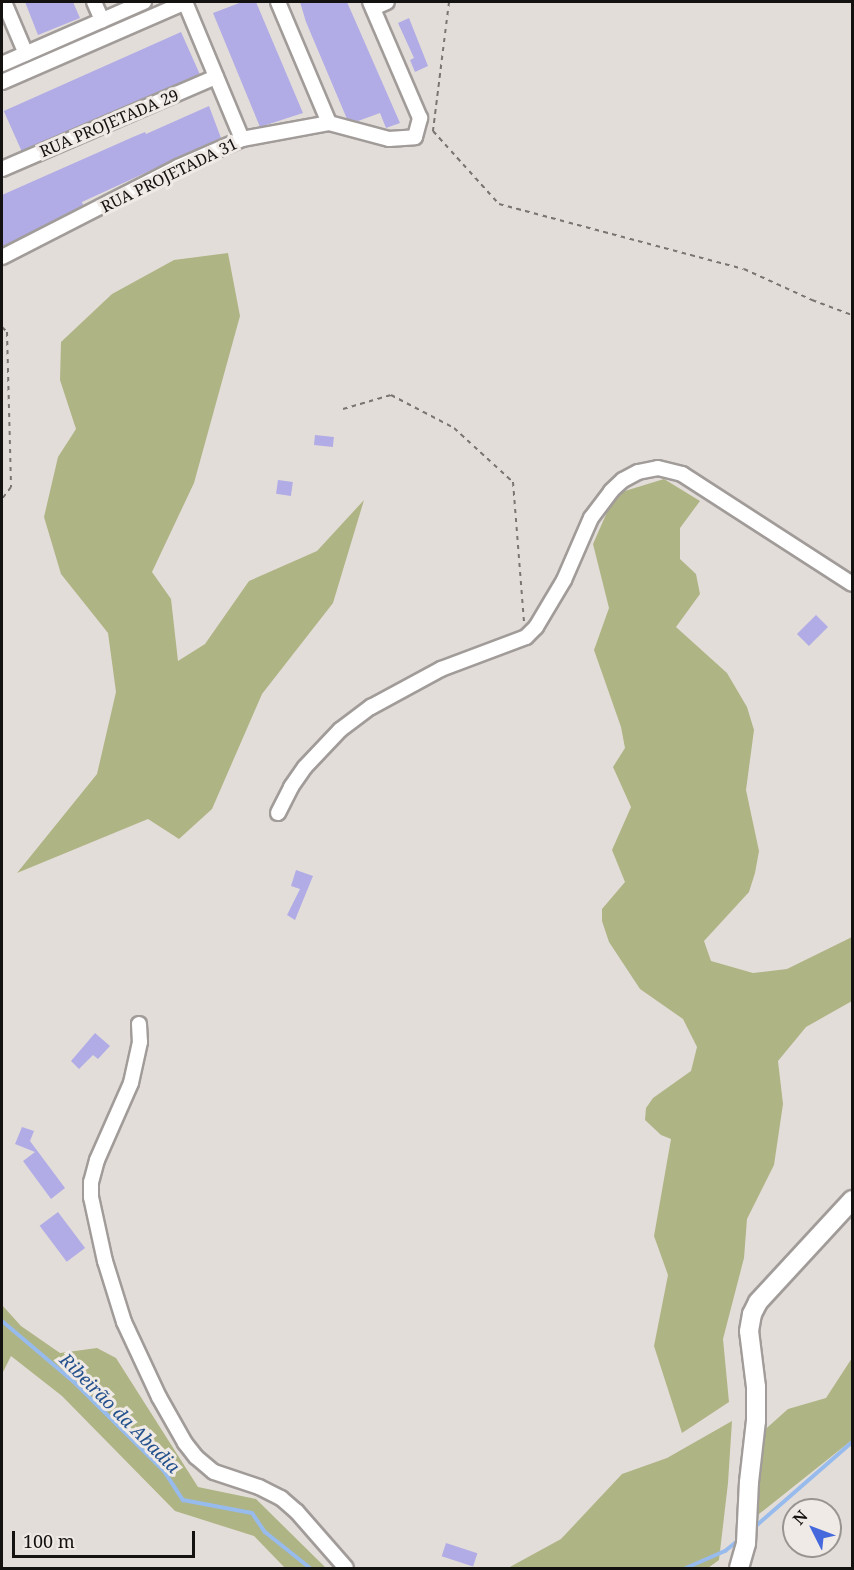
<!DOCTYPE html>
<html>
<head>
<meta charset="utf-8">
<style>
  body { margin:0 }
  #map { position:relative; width:854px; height:1570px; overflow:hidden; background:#e3ddd9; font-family:"Noto Serif",serif }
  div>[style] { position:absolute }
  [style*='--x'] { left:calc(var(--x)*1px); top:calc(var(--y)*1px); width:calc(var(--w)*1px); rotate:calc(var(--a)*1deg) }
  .green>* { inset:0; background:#afb484 }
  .stream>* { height:4px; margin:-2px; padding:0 2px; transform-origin:2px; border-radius:2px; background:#97bbec }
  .building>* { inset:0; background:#b1ace5; transform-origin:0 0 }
  .path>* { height:2px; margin-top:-1px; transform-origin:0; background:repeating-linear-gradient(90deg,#797573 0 4.5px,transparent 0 9px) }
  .roads { filter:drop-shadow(2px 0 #a19c99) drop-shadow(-2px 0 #a19c99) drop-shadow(0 2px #a19c99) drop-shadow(0 -2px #a19c99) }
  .street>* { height:14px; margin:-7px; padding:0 7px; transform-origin:7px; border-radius:7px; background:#fff }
  .secondary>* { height:18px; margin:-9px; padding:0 9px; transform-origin:9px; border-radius:9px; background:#fff }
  span { translate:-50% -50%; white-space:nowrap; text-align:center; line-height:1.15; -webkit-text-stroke:6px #f0eae6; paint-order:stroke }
  .street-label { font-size:16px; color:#141211 }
  .water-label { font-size:18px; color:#24518d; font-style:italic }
  .frame { position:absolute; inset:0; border:3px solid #141211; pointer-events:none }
  .north { position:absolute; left:782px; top:1498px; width:60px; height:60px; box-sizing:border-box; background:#f0eae6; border:2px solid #989491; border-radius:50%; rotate:312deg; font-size:16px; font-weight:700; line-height:24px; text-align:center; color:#141211 }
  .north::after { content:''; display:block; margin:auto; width:21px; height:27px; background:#4569dc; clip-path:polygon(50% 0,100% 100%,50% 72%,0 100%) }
  .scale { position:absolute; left:12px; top:1531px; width:183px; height:27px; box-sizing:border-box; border:3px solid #141211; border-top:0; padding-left:8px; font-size:18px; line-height:21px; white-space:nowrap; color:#141211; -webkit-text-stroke:4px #f0eae6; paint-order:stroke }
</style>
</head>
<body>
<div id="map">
  <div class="green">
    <i style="clip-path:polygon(228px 253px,240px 316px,194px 483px,152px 572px,171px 599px,178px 661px,205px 644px,249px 581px,317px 551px,364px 500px,333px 603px,262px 694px,212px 809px,179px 839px,148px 819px,17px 873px,97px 774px,116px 692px,108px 633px,61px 574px,44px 517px,58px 457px,76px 429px,60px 380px,61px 342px,112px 294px,174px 260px)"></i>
    <i style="clip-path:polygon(664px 479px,700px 501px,680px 528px,680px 559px,696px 574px,700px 594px,676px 627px,727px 673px,747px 707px,754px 730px,746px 790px,759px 851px,755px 873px,749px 892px,704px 941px,711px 961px,753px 973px,787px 969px,852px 937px,852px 1001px,806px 1027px,778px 1061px,783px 1104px,774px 1165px,747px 1219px,744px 1258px,723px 1339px,729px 1402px,682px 1433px,654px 1346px,668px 1275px,654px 1236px,671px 1139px,661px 1135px,645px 1120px,646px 1108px,653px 1098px,691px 1071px,697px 1047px,683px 1019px,640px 989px,609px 942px,602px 921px,602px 909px,625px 882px,612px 850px,631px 807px,613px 767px,625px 748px,621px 727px,594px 650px,609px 608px,593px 544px,615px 494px)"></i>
    <i style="clip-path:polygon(2px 1305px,21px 1326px,60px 1353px,97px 1348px,116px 1358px,198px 1487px,256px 1499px,326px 1568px,285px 1568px,254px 1536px,175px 1511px,62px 1396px,11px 1356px,2px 1374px)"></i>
    <i style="clip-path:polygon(852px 1358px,852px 1440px,749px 1522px,760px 1434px,788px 1409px,826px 1398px)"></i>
    <i style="clip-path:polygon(732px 1421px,728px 1483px,719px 1560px,708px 1568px,508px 1568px,561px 1539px,622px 1474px,667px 1458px)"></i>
  </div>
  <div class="stream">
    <i style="--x:2;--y:1321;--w:94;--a:40.3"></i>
    <i style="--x:74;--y:1382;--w:127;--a:44.7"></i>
    <i style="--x:164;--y:1471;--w:35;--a:57"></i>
    <i style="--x:183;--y:1500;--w:70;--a:10.7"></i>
    <i style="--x:252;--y:1513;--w:23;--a:56"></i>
    <i style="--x:265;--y:1532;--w:58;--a:38.7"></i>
    <i style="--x:757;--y:1525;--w:126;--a:-41.1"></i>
    <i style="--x:686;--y:1568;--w:43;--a:-23.6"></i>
    <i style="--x:725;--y:1551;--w:14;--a:-39"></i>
  </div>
  <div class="building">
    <i style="clip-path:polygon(25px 2px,73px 2px,80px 18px,38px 35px)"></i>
    <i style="clip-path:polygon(242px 2px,256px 2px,303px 113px,260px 127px,213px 13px)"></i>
    <i style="clip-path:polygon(300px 2px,347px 2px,400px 123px,386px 128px,380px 113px,358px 121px,347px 119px,306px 22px)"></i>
    <i style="clip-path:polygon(409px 18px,428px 66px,415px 72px,410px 60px,414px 58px,398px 23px)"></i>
    <i style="left:181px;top:32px;width:46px;height:194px;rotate:66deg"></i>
    <i style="clip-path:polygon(209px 106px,221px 138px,82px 202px,83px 205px,2px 247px,2px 195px,133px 137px,145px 132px,146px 134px)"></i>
    <i style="left:315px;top:435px;width:19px;height:10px;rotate:6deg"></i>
    <i style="left:278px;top:480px;width:15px;height:14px;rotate:8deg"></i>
    <i style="left:816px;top:615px;width:17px;height:27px;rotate:45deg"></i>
    <i style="clip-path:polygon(296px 870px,313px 876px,295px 920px,287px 915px,300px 889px,291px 886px)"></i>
    <i style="clip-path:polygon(95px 1033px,110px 1046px,98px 1059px,93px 1055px,79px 1069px,71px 1061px)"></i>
    <i style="clip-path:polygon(22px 1127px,34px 1131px,30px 1141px,65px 1188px,51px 1199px,23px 1161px,35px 1152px,15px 1144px)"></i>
    <i style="left:58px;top:1212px;width:45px;height:23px;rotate:53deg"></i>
    <i style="left:446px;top:1543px;width:33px;height:14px;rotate:18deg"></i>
  </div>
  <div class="path">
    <i style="--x:449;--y:2;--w:130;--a:97.1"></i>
    <i style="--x:433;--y:131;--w:98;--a:47.9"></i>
    <i style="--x:499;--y:204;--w:253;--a:14.9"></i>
    <i style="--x:744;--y:269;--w:75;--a:24.5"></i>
    <i style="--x:812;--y:300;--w:43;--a:20.6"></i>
    <i style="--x:2;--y:327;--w:7;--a:45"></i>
    <i style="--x:7;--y:332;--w:155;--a:88.5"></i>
    <i style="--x:11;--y:487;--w:15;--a:127"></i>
    <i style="--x:343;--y:409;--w:50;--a:-16.3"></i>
    <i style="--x:391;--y:395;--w:71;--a:27.6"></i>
    <i style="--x:454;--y:428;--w:80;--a:42.5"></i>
    <i style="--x:513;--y:482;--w:140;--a:85.5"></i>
  </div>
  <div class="roads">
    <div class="street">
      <i style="--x:4;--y:2;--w:56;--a:67.1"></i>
      <i style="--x:94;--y:2;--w:20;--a:66"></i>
      <i style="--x:185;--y:2;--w:148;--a:67.4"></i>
      <i style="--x:278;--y:2;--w:131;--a:67.1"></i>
      <i style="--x:373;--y:8;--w:15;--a:-23"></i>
      <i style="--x:2;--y:64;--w:155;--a:-23.6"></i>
      <i style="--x:2;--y:82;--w:201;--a:-23.5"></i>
      <i style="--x:2;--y:169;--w:233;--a:-23.3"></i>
      <i style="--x:2;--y:257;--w:198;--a:-27.1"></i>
      <i style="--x:178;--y:167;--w:70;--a:-23.6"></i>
      <i style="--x:242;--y:139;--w:88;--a:-10.4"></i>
      <i style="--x:329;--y:123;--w:62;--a:14.9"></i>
      <i style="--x:389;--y:139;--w:26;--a:-4"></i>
      <i style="--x:415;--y:137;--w:20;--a:-75"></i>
      <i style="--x:420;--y:118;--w:126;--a:-113.3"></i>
      <i style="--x:278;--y:813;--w:29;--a:-63"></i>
      <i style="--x:291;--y:787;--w:24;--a:-55"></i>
      <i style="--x:305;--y:767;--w:51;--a:-46.6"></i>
      <i style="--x:340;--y:730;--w:39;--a:-37"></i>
      <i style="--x:371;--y:707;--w:80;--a:-28.5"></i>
      <i style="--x:441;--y:669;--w:91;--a:-20.6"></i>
      <i style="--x:526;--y:637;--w:14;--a:-45"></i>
      <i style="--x:536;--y:627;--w:55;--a:-59.2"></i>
      <i style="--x:564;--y:580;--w:68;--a:-66.5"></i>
      <i style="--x:591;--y:518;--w:34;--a:-53"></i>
      <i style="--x:611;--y:491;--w:16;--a:-43"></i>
      <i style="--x:623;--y:480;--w:17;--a:-28"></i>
      <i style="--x:638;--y:472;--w:20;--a:-11"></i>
      <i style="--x:658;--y:468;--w:25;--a:14"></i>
      <i style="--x:682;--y:474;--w:202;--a:32.9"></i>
      <i style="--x:139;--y:1024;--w:18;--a:87"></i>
      <i style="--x:140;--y:1042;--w:42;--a:102.4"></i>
      <i style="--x:131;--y:1083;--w:84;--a:113.8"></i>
      <i style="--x:97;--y:1160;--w:23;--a:105"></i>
      <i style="--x:91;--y:1182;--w:15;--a:90"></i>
      <i style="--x:91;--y:1197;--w:66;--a:77.7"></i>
      <i style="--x:105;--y:1261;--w:64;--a:72.7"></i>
      <i style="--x:124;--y:1322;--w:83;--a:65"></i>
      <i style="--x:159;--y:1397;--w:53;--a:60.5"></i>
      <i style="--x:185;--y:1443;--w:18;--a:52"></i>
      <i style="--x:196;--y:1457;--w:23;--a:40"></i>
      <i style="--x:214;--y:1472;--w:47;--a:18.4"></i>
      <i style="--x:259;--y:1487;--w:25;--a:27"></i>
      <i style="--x:281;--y:1498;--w:21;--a:41"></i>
      <i style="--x:297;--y:1512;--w:74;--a:48.8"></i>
    </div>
    <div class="secondary">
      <i style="--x:739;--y:1568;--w:26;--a:-74"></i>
      <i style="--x:746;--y:1543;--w:61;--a:-87.2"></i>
      <i style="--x:749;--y:1482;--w:61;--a:-83.5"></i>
      <i style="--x:756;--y:1421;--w:34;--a:-90"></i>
      <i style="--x:756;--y:1387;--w:56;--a:-97.1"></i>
      <i style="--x:749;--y:1331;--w:17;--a:-80"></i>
      <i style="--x:752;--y:1314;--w:13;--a:-63"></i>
      <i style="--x:758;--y:1302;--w:139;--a:-47.3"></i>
    </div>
  </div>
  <div class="street-label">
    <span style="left:109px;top:123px;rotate:-23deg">RUA PROJETADA 29</span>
    <span style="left:169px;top:175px;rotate:-26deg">RUA PROJETADA 31</span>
  </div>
  <div class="water-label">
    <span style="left:120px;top:1413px;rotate:45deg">Ribeirão da Abadia</span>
  </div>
  <div class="frame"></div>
  <div class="north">N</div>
  <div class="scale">100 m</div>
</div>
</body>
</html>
